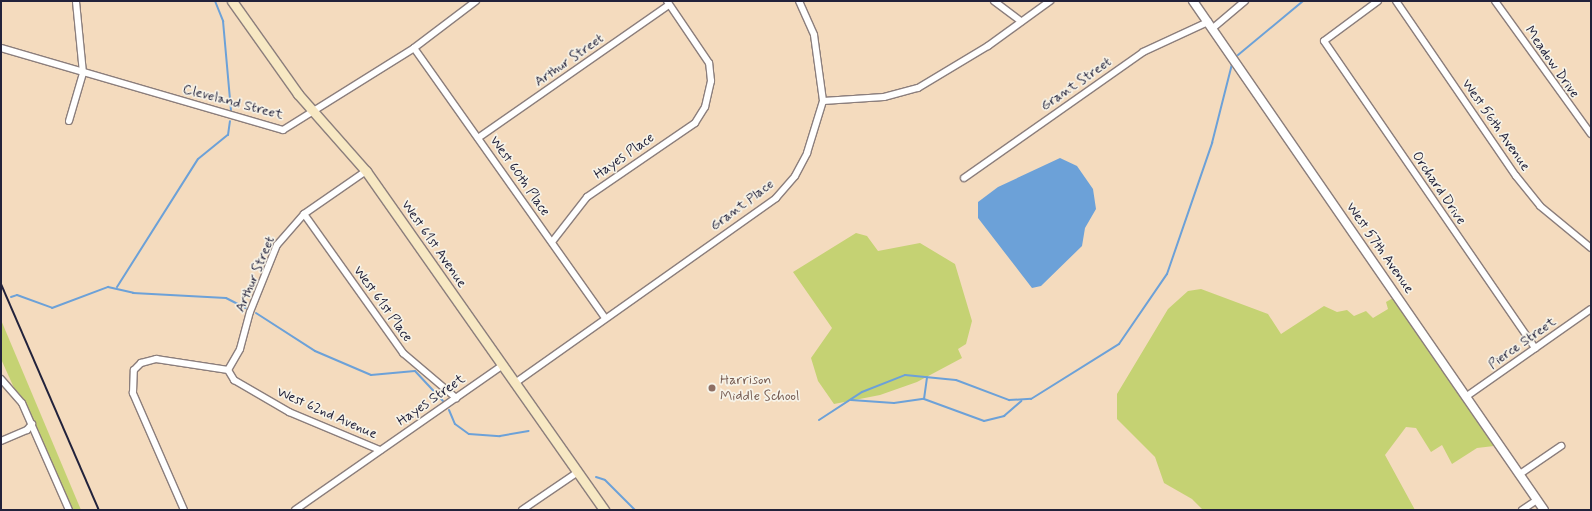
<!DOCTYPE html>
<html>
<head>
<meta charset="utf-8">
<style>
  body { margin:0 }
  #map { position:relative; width:1592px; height:511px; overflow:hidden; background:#f4dbbe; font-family:Mynerve,sans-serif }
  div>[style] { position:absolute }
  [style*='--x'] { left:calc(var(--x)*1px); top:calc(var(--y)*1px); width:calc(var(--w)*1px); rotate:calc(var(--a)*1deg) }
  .green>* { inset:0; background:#c5d273 }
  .water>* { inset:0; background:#6ca1d8 }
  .stream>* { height:2px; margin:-1px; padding:0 1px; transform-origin:1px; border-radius:1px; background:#6ca1d8 }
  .roads { filter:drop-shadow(1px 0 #8b7e7c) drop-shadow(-1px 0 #8b7e7c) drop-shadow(0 1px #8b7e7c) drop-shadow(0 -1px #8b7e7c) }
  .minor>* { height:6px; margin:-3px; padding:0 3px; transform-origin:3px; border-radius:3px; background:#fff }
  .tertiary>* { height:8px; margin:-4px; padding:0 4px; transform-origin:4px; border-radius:4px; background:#fff }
  .secondary>* { height:9px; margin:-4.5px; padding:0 4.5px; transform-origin:4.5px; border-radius:4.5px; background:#f7e8c3 }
  .rail>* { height:2px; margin:-1px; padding:0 1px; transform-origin:1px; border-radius:1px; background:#22223b }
  .dots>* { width:11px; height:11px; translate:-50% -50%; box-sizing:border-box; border:2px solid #f7f3e8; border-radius:50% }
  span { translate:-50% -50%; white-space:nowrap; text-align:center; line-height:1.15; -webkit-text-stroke:3.5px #f7f3e8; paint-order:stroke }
  .street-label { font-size:14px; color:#22223b }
  .education-label { font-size:14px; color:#785e54 }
  .left { translate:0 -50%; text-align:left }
  .frame { position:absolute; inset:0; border:2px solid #22223b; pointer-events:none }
</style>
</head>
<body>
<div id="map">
  <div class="green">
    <i style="clip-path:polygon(856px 233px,867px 236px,878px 251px,920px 243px,955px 264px,972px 321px,966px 344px,958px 349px,962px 358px,917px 382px,880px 395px,834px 404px,818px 381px,811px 358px,832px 328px,793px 272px)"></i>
    <i style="clip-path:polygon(1201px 289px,1268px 314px,1281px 334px,1324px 306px,1337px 312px,1347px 310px,1354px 316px,1366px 311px,1373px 318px,1388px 309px,1386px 302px,1393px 298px,1494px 446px,1477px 448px,1452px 464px,1442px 445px,1431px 452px,1416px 428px,1406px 427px,1385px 455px,1415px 510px,1203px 510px,1192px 499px,1164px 483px,1155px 457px,1117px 419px,1117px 394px,1168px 309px,1188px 291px)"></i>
    <i style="clip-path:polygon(1px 320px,81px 510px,69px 510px,1px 359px)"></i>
  </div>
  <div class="water">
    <i style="clip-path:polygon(1060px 158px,1077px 166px,1093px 189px,1096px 209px,1085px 228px,1082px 246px,1041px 286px,1032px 288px,978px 218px,978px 202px,998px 187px)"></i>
  </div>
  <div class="stream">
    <i style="--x:215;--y:1;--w:22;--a:68"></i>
    <i style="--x:223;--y:21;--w:90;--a:84.9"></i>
    <i style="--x:1238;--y:55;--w:85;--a:-39.7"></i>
    <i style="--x:117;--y:287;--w:151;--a:-57.7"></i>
    <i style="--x:198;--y:159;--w:38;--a:-39"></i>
    <i style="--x:228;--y:135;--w:14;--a:-82"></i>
    <i style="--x:11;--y:297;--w:6;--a:-18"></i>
    <i style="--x:17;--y:295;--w:37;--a:20"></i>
    <i style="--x:52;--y:308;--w:60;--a:-20.6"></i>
    <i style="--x:108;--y:287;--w:26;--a:13"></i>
    <i style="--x:133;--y:293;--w:93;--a:3.1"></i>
    <i style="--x:226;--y:298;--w:22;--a:27"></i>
    <i style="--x:256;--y:313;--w:70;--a:32.8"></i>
    <i style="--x:315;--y:351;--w:61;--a:23.2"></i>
    <i style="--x:371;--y:375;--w:44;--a:-5.2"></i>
    <i style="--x:415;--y:371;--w:41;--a:47"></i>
    <i style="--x:924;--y:399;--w:22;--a:-82"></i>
    <i style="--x:851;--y:400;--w:43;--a:4"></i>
    <i style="--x:894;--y:403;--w:30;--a:-8"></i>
    <i style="--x:924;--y:399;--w:64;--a:20.1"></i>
    <i style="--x:984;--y:421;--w:21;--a:-14"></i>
    <i style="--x:1004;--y:416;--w:23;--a:-41"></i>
    <i style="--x:449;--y:410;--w:15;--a:67"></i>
    <i style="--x:455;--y:424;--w:17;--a:36"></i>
    <i style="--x:469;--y:434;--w:31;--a:4"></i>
    <i style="--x:500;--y:436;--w:29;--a:-10"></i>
    <i style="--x:819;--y:420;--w:51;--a:-33.1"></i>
    <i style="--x:862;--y:392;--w:46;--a:-21.6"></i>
    <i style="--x:905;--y:375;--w:51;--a:5.6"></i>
    <i style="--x:956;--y:380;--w:57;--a:20.7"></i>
    <i style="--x:1009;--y:400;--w:22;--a:-3"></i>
    <i style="--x:1031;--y:399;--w:104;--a:-32"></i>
    <i style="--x:1119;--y:344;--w:85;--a:-55.6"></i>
    <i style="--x:1167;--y:274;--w:139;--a:-71"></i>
    <i style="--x:1212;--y:143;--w:81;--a:-75.8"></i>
    <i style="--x:596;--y:477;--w:9;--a:18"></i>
    <i style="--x:605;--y:480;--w:42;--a:45"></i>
  </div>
  <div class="roads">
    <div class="minor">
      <i style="--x:799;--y:1;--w:37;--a:66"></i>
      <i style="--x:814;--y:35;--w:67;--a:82.2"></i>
      <i style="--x:994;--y:1;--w:34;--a:37"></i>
      <i style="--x:1378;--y:1;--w:67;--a:143.5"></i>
      <i style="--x:1324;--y:41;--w:373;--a:55.5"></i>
      <i style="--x:1396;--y:1;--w:212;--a:55.6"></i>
      <i style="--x:1516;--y:176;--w:38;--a:51"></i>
      <i style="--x:1540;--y:206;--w:66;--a:39.5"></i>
      <i style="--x:1495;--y:1;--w:164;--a:54.2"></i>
      <i style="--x:1213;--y:28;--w:42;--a:-40.2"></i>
      <i style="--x:1;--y:48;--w:294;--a:16.2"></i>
      <i style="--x:283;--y:130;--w:155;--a:-32"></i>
      <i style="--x:414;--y:48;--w:78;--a:-37.2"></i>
      <i style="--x:414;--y:48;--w:331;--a:54.7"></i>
      <i style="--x:69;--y:121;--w:50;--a:-73.7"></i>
      <i style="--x:83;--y:73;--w:72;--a:-95.6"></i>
      <i style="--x:478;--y:138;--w:233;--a:-34.9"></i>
      <i style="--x:964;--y:178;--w:219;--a:-35.1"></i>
      <i style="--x:1143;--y:52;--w:72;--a:-24.8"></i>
      <i style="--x:304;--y:214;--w:171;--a:54.5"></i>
      <i style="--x:403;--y:353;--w:70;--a:40.3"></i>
      <i style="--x:552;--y:242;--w:57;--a:-52.1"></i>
      <i style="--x:587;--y:197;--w:131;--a:-34.4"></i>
      <i style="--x:695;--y:123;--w:19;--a:-58"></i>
      <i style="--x:705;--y:107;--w:27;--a:-77"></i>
      <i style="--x:711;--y:81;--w:18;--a:-96"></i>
      <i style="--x:709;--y:63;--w:75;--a:-124.1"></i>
      <i style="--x:228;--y:370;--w:24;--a:-60"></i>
      <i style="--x:240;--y:349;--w:38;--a:-75"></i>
      <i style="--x:250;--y:312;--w:72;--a:-68.1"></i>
      <i style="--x:277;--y:245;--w:41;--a:-48.9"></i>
      <i style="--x:304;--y:214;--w:75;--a:-34.7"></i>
      <i style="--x:1;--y:379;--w:32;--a:49"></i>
      <i style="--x:22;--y:403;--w:117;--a:66.3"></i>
      <i style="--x:515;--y:383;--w:320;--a:-35.3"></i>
      <i style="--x:776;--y:198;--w:29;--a:-49"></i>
      <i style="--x:795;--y:176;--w:26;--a:-62"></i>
      <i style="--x:807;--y:153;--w:54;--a:-72.9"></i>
      <i style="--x:823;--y:101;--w:61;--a:-3.8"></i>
      <i style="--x:884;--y:97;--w:35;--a:-15"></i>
      <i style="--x:918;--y:88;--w:82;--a:-31"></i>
      <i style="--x:988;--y:46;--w:77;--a:-36"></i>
      <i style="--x:1467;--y:396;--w:151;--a:-35.1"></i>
      <i style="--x:1;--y:441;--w:28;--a:-23"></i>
      <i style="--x:27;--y:430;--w:8;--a:-50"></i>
      <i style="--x:1520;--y:474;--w:50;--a:-34.3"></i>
      <i style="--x:184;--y:510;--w:128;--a:-113.6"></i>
      <i style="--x:133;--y:393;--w:23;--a:-88"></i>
      <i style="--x:134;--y:370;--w:10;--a:-45"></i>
      <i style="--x:141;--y:363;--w:16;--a:-15"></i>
      <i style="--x:156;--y:359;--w:73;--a:8.7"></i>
      <i style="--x:228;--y:370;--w:12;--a:59"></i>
      <i style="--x:234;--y:380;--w:64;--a:30.2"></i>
      <i style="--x:289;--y:412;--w:99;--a:22.7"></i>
      <i style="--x:295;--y:510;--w:254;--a:-34.9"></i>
      <i style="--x:522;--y:510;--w:68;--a:-34.2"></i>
      <i style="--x:1522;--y:510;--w:18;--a:-34"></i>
    </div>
    <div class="tertiary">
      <i style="--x:1193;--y:1;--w:618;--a:55.41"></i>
    </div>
    <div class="secondary">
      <i style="--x:232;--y:1;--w:114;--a:54.6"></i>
      <i style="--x:298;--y:94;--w:103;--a:48.6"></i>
      <i style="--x:366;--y:171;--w:414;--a:54.9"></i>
    </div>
  </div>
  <div class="rail">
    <i style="--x:1;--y:284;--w:246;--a:66.6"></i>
  </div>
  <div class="dots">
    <i style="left:712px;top:388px;background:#8d6e63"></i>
  </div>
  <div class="street-label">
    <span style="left:569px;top:60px;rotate:-35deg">Arthur Street</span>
    <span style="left:1552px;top:62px;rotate:55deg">Meadow Drive</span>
    <span style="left:1076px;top:84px;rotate:-35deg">Grant Street</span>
    <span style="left:233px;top:102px;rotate:15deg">Cleveland Street</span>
    <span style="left:1496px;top:125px;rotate:55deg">West 56th Avenue</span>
    <span style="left:624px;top:156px;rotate:-35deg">Hayes Place</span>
    <span style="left:520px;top:176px;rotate:55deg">West 60th Place</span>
    <span style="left:1439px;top:188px;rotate:56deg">Orchard Drive</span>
    <span style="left:742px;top:205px;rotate:-37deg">Grant Place</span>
    <span style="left:434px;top:244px;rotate:55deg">West 61st Avenue</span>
    <span style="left:1380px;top:248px;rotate:55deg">West 57th Avenue</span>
    <span style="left:255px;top:274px;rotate:-67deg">Arthur Street</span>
    <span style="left:383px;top:304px;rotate:54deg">West 61st Place</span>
    <span style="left:1522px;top:343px;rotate:-35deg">Pierce Street</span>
    <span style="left:431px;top:400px;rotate:-35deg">Hayes Street</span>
    <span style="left:327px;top:413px;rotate:24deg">West 62nd Avenue</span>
  </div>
  <div class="education-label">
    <span class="left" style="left:720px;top:388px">Harrison<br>Middle School</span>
  </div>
  <div class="frame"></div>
</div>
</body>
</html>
